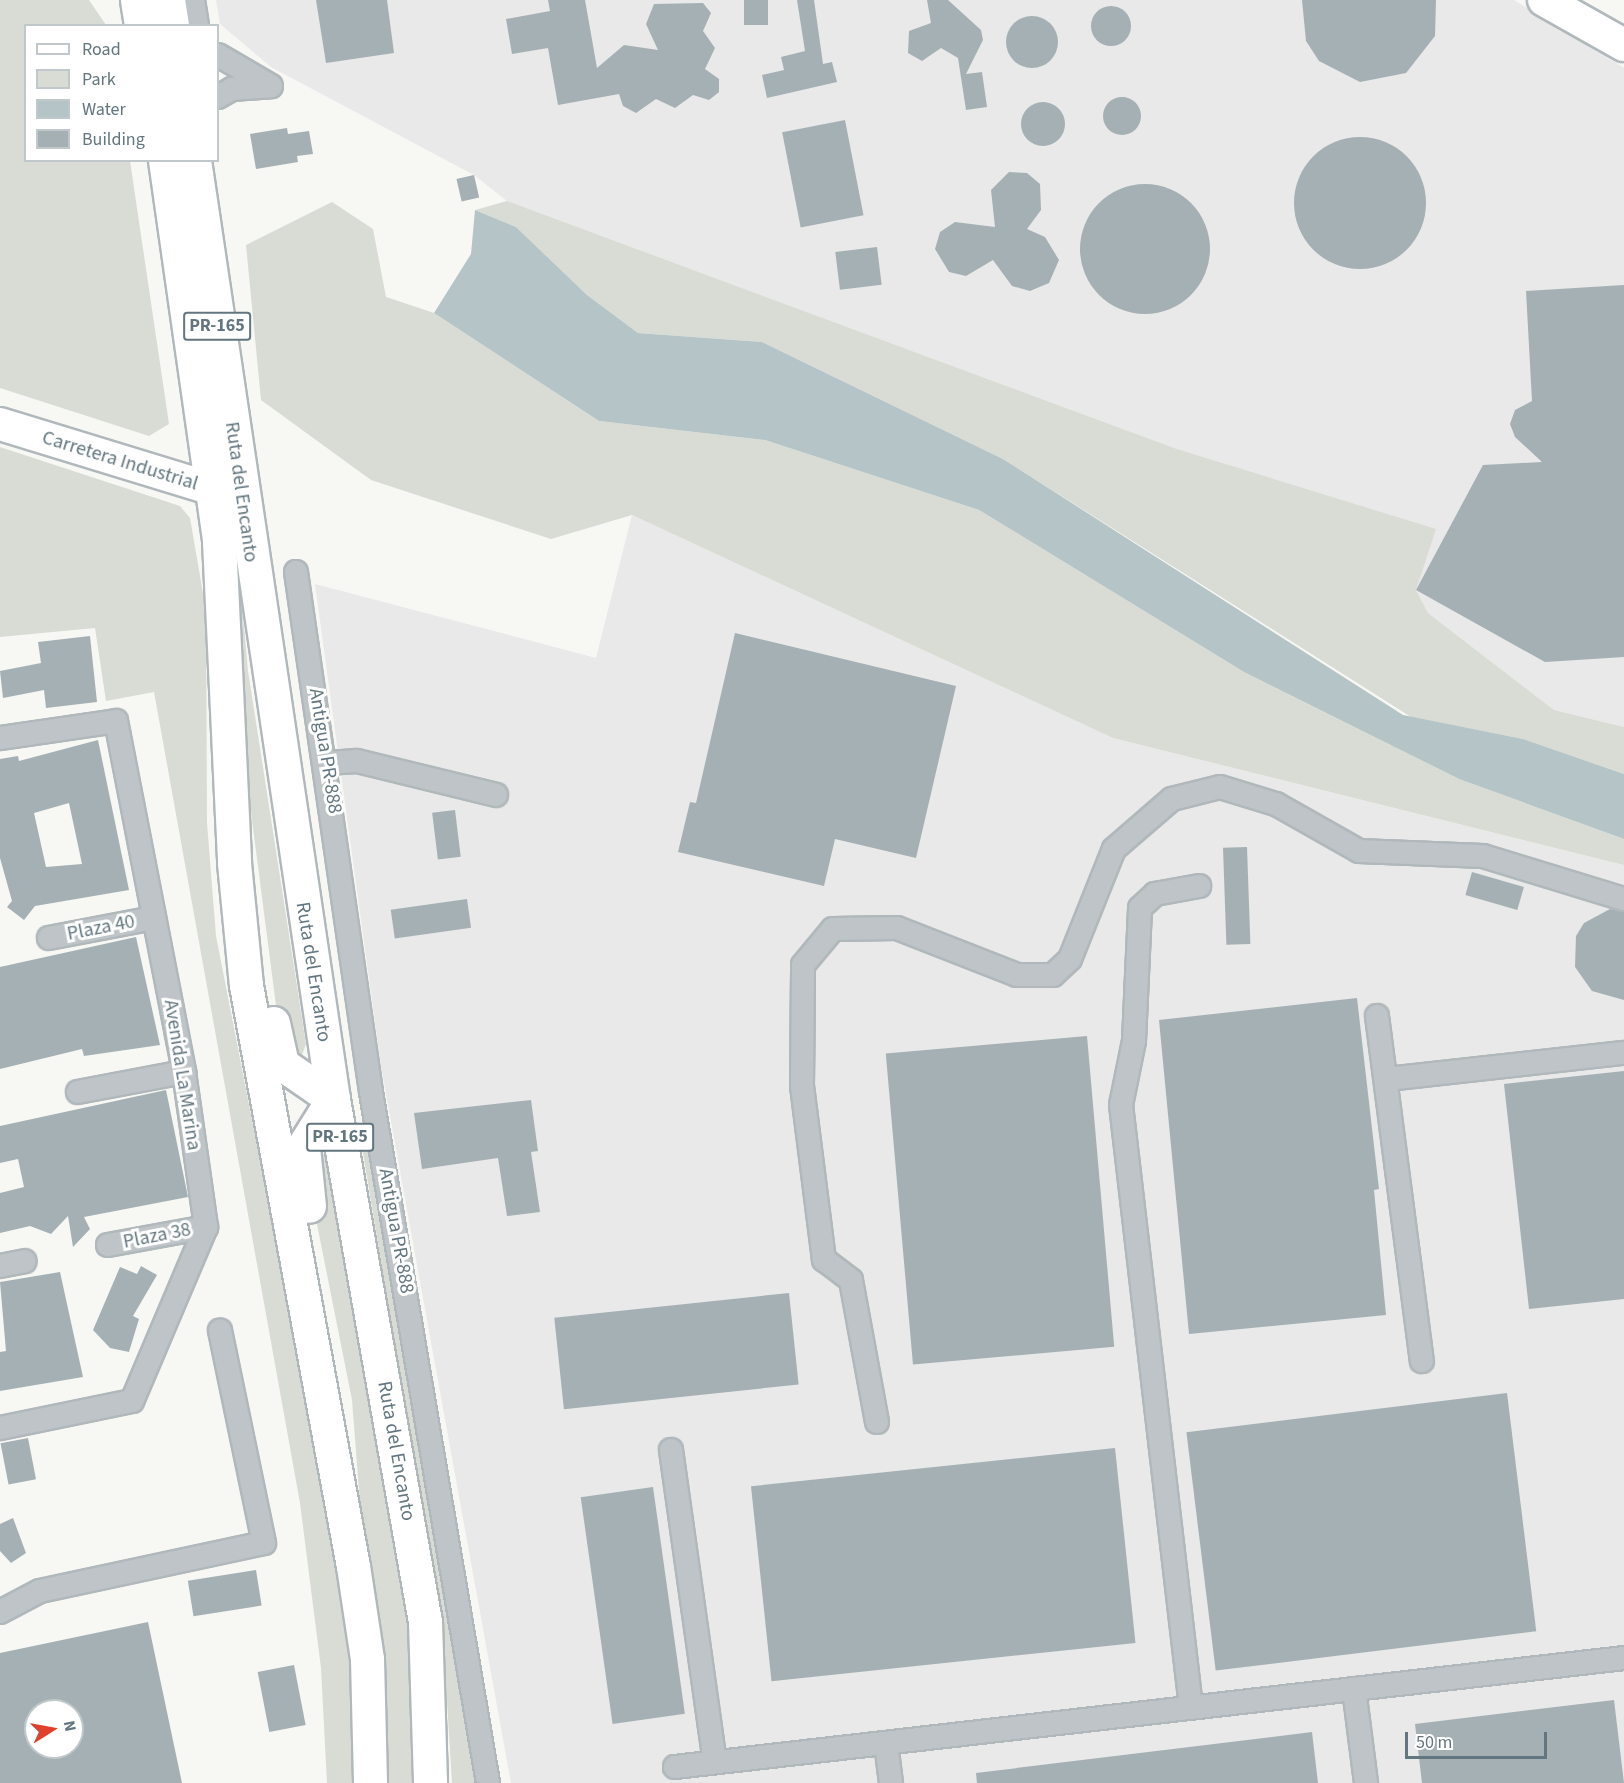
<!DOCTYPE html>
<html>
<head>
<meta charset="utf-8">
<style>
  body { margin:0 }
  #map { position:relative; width:1624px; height:1783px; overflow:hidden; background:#f7f7f4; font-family:"Source Sans 3",sans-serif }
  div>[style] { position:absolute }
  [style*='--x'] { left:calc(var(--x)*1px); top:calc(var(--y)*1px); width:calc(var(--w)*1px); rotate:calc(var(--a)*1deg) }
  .built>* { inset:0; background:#e8e9e8 }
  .green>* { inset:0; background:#d8dcd4 }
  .water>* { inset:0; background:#b5c4c6 }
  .building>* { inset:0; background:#a5b0b4; transform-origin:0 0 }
  .round { border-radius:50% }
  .roads { filter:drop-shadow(2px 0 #b1b8bb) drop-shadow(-2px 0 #b1b8bb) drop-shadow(0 2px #b1b8bb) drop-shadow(0 -2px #b1b8bb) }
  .street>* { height:22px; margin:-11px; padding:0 11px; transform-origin:11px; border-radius:11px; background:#bec4c7 }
  .secondary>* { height:32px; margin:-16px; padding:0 16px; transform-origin:16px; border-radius:16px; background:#fff }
  .primary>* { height:33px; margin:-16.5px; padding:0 16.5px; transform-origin:16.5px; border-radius:16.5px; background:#fff }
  span { translate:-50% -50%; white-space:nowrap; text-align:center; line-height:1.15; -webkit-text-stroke:6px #fff; paint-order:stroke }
  .shield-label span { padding:2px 4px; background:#fff; border:2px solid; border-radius:4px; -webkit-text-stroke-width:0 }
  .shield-label { font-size:18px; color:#63767f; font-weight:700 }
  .street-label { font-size:20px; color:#63767f }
  .legend { position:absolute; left:24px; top:24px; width:195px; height:138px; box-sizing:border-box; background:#fff; border:2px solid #c1c8cc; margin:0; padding:8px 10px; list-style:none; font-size:18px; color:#63767f }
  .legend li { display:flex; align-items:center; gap:12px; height:30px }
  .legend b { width:30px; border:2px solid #c1c8cc }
  .north { position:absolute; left:24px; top:1699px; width:60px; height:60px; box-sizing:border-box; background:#fff; border:2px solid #c1c8cc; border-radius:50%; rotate:79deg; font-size:16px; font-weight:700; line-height:24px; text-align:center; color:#63767f }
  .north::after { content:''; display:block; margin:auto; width:21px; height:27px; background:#df412d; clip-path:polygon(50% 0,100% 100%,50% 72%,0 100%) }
  .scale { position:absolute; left:1405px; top:1732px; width:142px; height:27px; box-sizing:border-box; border:3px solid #63767f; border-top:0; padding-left:8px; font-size:18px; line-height:21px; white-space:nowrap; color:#63767f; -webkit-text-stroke:4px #fff; paint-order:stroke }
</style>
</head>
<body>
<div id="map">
  <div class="built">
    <i style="clip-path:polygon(216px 0,1514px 0,1624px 68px,1624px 727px,1554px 710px,1428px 613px,1416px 590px,1435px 529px,1177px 449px,507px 201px,474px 175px,271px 67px,220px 24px)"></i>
    <i style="clip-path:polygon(632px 515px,1113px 738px,1624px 865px,1624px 1783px,511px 1783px,381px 1066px,315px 584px,596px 658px)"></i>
  </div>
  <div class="green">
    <i style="clip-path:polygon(0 0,89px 0,106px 25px,26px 26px,26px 160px,130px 161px,169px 424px,149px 436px,0 388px)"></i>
    <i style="clip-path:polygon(507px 201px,1177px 449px,1436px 529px,1416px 590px,1428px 613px,1554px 710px,1624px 727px,1624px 774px,1523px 739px,1411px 717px,1003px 459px,762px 342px,638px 333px,587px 295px,516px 227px,475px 210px)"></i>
    <i style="clip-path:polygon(332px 202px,373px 229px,386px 297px,434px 313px,599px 421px,765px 440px,979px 510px,1244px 672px,1459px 779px,1624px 839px,1624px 865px,1113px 738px,632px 515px,551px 539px,371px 480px,261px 400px,246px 245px)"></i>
    <i style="clip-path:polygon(0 447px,180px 506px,190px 518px,206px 611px,207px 823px,216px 936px,328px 1508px,349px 1662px,354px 1783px,327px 1783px,321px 1668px,300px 1503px,154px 692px,106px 701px,95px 628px,0 637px)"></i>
    <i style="clip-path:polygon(236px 539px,248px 671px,306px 1044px,302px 1055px,293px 1056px,281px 1044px,252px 820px,233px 663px)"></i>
    <i style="clip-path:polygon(358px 1123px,369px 1129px,480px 1783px,452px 1783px,443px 1636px)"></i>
    <i style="clip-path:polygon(326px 1152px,413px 1608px,419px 1783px,382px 1783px,352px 1400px,309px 1184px,314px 1162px)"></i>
  </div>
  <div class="water">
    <i style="clip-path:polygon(475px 210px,516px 227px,587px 295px,638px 333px,762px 342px,1003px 459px,1403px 715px,1523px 739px,1624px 774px,1624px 839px,1459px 779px,1244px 672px,979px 510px,765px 440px,599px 421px,434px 313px,471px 254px)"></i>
  </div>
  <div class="building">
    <i style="clip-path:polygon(316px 0,387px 0,394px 53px,326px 63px)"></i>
    <i style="clip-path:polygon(548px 0,585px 0,597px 68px,624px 45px,658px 50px,646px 24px,654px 4px,703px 3px,711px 13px,703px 31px,715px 48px,705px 69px,719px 79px,719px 92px,709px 100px,693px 95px,675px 108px,656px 99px,636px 113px,623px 106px,619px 94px,558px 105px,548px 48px,512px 54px,506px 19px,550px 11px)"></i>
    <i style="left:744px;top:0;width:24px;height:25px"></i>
    <i style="clip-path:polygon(797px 0,814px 0,823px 64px,832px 62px,837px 82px,767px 98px,762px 75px,784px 70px,781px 57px,805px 51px)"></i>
    <i style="clip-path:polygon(927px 0,948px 0,981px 30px,983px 40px,966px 74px,982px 72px,987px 107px,966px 110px,958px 58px,941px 48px,922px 61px,908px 53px,909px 31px,931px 23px)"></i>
    <i style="clip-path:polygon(1302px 0,1436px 0,1435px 36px,1406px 73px,1360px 82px,1319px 61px,1306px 41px)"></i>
    <i class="round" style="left:1091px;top:6px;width:40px;height:40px"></i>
    <i class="round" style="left:1006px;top:16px;width:52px;height:52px"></i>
    <i class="round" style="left:1103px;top:97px;width:38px;height:38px"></i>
    <i class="round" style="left:1021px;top:102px;width:44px;height:44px"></i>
    <i style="left:845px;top:120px;width:97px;height:64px;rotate:79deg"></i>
    <i style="clip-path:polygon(287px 128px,288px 134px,309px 131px,313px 154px,297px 156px,298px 162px,256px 169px,250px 134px)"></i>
    <i class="round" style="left:1294px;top:137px;width:132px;height:132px"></i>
    <i style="clip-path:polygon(1009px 172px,1027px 173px,1040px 184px,1041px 210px,1027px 229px,1045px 237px,1059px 260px,1049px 283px,1030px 291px,1012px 286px,993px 260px,966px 276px,949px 272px,935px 249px,940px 232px,955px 222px,995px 227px,991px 190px)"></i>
    <i style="left:474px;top:175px;width:23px;height:18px;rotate:77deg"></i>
    <i class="round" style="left:1080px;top:184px;width:130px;height:130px"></i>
    <i style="left:877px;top:247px;width:38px;height:42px;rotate:83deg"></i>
    <i style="clip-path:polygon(1624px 285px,1624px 657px,1545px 662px,1416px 590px,1483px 465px,1542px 462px,1515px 437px,1510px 424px,1515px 410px,1532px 401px,1526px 291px)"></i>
    <i style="clip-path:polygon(735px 633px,956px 686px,916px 858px,835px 839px,824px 886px,678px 852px,690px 802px,696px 803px)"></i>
    <i style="clip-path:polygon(90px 636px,97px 702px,46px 708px,44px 690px,3px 698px,0 671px,41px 663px,38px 642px)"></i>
    <i style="clip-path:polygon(evenodd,98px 740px,129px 890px,35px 906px,24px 920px,7px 907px,12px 901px,0 858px,0 759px,18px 756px,19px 761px,98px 740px,69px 803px,82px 864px,46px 867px,34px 813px,69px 803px)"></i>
    <i style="left:455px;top:810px;width:47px;height:23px;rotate:83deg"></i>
    <i style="left:1247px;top:847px;width:97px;height:24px;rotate:88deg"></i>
    <i style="left:1472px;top:872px;width:54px;height:24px;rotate:16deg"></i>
    <i style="left:467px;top:899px;width:29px;height:77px;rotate:82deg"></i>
    <i style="clip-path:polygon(1610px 909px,1624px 912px,1624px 1000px,1592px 991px,1575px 967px,1576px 936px,1584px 923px)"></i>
    <i style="clip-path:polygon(136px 937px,160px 1045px,84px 1056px,82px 1049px,0 1069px,0 967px)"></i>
    <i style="clip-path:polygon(1357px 998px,1379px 1189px,1374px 1190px,1386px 1315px,1189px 1334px,1159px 1020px)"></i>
    <i style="left:1087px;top:1036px;width:312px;height:202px;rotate:85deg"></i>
    <i style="clip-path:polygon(1624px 1071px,1624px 1299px,1529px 1309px,1504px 1084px)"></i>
    <i style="clip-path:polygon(166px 1090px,188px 1197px,84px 1217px,90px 1229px,73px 1247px,68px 1216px,51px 1234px,30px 1226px,0 1233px,0 1193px,24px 1187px,18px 1159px,0 1163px,0 1126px)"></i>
    <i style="clip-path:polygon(531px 1100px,538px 1151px,531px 1152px,540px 1212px,507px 1216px,498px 1158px,422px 1169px,414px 1113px)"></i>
    <i style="clip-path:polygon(141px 1266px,157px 1275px,133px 1316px,139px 1319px,129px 1352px,110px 1348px,93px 1330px,120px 1267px,137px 1274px)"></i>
    <i style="clip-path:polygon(60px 1272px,83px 1377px,0 1391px,0 1352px,6px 1351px,0 1282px)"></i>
    <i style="left:789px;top:1293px;width:92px;height:236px;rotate:84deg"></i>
    <i style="left:1507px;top:1393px;width:240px;height:323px;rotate:83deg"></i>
    <i style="left:28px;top:1438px;width:42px;height:28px;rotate:79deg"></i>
    <i style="left:1115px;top:1448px;width:196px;height:366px;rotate:84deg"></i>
    <i style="left:653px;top:1487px;width:229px;height:73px;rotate:82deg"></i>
    <i style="clip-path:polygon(13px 1518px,26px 1553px,11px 1563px,0 1551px,0 1524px)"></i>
    <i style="left:256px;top:1570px;width:36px;height:69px;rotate:81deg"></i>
    <i style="clip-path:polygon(evenodd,148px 1622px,182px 1783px,0 1783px,0 1653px,148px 1622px,36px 1711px,72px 1711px,72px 1747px,36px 1747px,36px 1711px)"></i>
    <i style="left:294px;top:1665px;width:61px;height:37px;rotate:79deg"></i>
    <i style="clip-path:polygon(1614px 1700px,1624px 1783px,1422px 1783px,1415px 1724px)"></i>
    <i style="clip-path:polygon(1312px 1732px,1318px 1783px,977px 1783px,976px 1773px)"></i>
  </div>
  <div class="roads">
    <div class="street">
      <i style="--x:193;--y:0;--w:26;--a:81"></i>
      <i style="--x:218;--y:55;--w:61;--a:30.3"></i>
      <i style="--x:218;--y:97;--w:16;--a:-30"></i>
      <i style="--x:232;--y:89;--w:39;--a:-4"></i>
      <i style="--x:296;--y:572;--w:525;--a:81.79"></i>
      <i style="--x:371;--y:1092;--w:701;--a:80.39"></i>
      <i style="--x:0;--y:738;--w:117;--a:-8.3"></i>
      <i style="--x:116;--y:721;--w:358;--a:79"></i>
      <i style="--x:184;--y:1072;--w:157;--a:81.9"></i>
      <i style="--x:206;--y:1227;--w:189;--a:113"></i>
      <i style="--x:132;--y:1401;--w:135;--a:168.4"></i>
      <i style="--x:327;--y:763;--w:30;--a:-4"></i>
      <i style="--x:357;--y:761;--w:143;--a:13.7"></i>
      <i style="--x:49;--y:938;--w:107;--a:-10.8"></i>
      <i style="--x:1377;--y:1016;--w:348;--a:82.6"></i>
      <i style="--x:1387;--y:1079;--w:238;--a:-6.3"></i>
      <i style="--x:78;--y:1092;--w:108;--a:-10.7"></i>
      <i style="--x:108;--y:1245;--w:100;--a:-10.4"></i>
      <i style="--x:0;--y:1266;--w:25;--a:-11"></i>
      <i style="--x:877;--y:1422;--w:144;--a:-100.4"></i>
      <i style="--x:851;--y:1280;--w:34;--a:-143"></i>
      <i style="--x:824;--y:1260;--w:174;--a:-97.2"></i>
      <i style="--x:802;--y:1087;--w:122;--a:-89.5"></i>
      <i style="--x:803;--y:965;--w:47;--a:-50.2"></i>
      <i style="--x:833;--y:929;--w:64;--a:-0.9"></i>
      <i style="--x:897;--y:928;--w:129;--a:21.4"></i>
      <i style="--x:1017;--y:975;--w:36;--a:0"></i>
      <i style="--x:1053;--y:975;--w:23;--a:-43"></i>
      <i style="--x:1070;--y:959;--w:118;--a:-68.2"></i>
      <i style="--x:1114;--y:849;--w:77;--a:-40.8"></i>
      <i style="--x:1172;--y:799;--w:49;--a:-14"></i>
      <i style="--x:1220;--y:787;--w:59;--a:16.9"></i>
      <i style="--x:1276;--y:804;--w:95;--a:29.5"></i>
      <i style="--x:1359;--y:851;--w:124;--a:2.3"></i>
      <i style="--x:1483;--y:856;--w:147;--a:17"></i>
      <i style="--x:671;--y:1450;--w:315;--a:82"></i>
      <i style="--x:0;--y:1612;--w:45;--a:-27.7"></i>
      <i style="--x:40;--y:1591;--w:229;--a:-12.1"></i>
      <i style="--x:264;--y:1543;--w:217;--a:-101.7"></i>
      <i style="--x:1354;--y:1689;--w:95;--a:82.7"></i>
      <i style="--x:1191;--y:1707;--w:606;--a:-96.63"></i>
      <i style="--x:1121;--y:1105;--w:65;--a:-78.5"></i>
      <i style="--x:1134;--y:1041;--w:133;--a:-87.4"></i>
      <i style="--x:1140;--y:908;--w:21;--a:-43"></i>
      <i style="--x:1155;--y:894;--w:45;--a:-10.3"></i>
      <i style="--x:886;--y:1743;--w:40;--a:82.9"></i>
      <i style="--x:675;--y:1767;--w:955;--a:-6.55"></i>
    </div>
    <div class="secondary">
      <i style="--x:1544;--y:0;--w:92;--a:29.4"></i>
      <i style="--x:0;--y:424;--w:223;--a:17"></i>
      <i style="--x:213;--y:489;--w:23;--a:5"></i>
    </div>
    <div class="primary">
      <i style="--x:137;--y:0;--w:26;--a:81"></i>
      <i style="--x:168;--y:0;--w:26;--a:81"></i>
      <i style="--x:165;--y:160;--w:385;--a:81.9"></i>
      <i style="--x:219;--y:541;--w:322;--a:87.3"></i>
      <i style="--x:234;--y:863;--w:123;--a:84.4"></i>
      <i style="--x:246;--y:985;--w:591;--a:79.57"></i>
      <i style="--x:353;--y:1566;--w:94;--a:81.4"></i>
      <i style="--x:367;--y:1659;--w:124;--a:88.6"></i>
      <i style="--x:194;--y:160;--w:949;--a:81.58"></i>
      <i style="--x:333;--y:1099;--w:531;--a:80.02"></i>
      <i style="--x:425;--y:1622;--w:161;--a:88.2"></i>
      <i style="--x:273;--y:1023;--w:42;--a:77.6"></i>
      <i style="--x:282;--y:1064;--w:62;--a:34.5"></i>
      <i style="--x:333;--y:1099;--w:57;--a:122"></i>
      <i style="--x:303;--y:1147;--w:59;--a:84.2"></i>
    </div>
  </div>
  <div class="shield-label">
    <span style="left:217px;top:326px">PR-165</span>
    <span style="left:340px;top:1137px">PR-165</span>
  </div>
  <div class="street-label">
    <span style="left:120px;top:461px;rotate:17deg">Carretera Industrial</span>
    <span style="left:241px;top:492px;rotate:82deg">Ruta del Encanto</span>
    <span style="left:325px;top:751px;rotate:81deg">Antigua PR-888</span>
    <span style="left:101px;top:928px;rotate:-11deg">Plaza 40</span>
    <span style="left:313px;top:972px;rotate:81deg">Ruta del Encanto</span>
    <span style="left:182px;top:1075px;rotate:81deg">Avenida La Marina</span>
    <span style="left:396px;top:1231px;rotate:80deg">Antigua PR-888</span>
    <span style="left:157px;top:1236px;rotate:-11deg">Plaza 38</span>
    <span style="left:396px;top:1451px;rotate:80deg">Ruta del Encanto</span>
  </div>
  <ul class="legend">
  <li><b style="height:8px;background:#fff"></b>Road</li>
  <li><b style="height:16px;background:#d8dcd4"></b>Park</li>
  <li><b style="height:16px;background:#b5c4c6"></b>Water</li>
  <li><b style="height:16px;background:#a5b0b4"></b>Building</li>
  </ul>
  <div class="north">N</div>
  <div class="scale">50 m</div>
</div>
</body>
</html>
